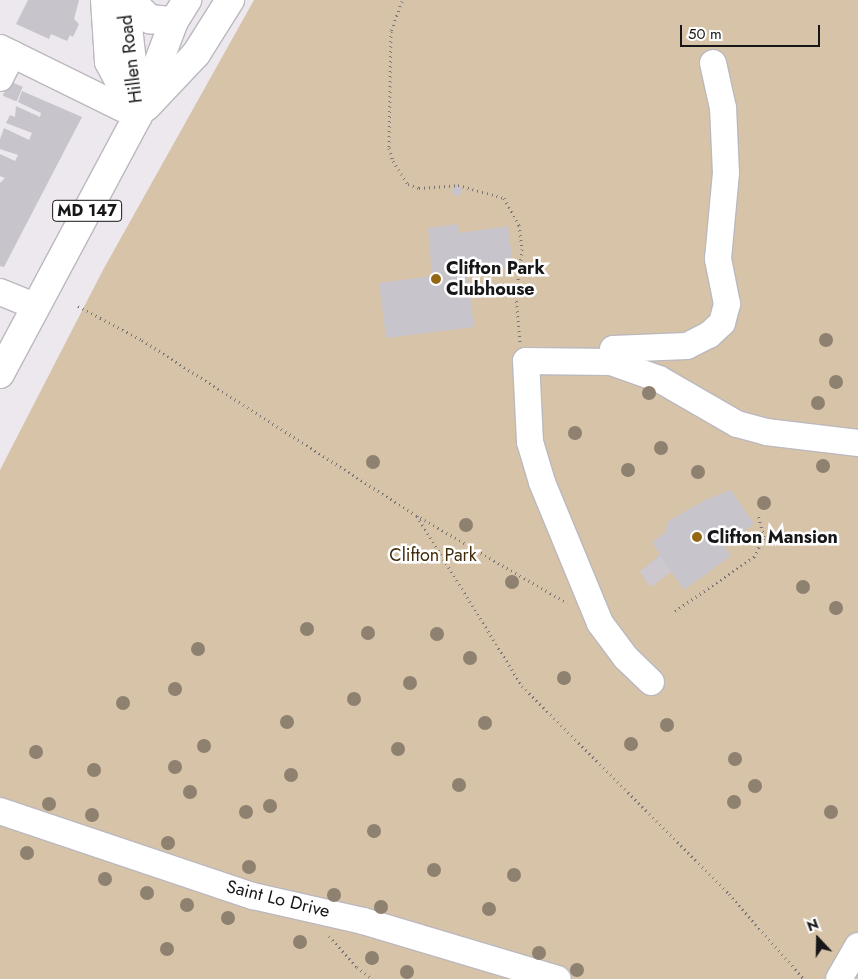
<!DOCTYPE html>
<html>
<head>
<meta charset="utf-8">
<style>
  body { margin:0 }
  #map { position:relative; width:858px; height:979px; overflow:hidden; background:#ece8ee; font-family:Jost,sans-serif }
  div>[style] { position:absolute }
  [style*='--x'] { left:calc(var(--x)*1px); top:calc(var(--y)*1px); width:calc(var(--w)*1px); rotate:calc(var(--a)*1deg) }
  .green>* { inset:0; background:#d6c3a8 }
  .building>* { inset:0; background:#c8c4cb; transform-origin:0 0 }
  .round { border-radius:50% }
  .minor-tunnel>* { height:26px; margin-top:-13px; transform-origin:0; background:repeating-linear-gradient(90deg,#ccc8ce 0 26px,transparent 0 39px) }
  .path>* { height:3px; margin-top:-1.5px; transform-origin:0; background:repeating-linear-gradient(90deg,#787579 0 1px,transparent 0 5px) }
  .roads { filter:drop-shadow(1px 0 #bbb8be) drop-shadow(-1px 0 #bbb8be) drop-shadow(0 1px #bbb8be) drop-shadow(0 -1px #bbb8be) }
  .minor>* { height:26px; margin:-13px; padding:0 13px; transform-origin:13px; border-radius:13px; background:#fff }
  .major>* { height:28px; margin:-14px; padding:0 14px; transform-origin:14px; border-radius:14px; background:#fff }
  .trees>* { width:14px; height:14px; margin:-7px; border-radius:50%; background:#8e8170 }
  .dots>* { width:14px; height:14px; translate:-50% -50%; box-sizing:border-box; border:2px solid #fff; border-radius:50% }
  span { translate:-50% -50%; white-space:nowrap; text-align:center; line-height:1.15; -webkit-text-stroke:5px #fff; paint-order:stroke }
  .shield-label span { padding:1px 4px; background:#fff; border:1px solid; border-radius:4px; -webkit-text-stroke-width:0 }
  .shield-label { font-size:16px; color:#171618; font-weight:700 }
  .street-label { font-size:18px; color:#171618 }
  .poi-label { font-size:18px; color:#171618; font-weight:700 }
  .left { translate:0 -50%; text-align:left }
  .park-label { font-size:18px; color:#412c09 }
  .north { position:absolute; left:793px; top:914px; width:50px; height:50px; -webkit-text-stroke:4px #fff; paint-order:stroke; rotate:339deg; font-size:14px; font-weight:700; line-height:20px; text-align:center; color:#171618 }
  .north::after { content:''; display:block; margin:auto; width:18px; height:22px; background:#171618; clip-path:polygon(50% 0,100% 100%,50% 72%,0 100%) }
  .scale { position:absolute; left:680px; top:25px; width:140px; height:22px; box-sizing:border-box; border:2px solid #171618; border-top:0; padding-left:6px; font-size:15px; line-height:18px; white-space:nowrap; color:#171618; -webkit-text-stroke:4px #fff; paint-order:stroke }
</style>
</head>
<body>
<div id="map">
  <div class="green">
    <i style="clip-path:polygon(254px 0,858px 0,858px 979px,0 979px,0 470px,103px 270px)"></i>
  </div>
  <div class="building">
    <i style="clip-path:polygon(28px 0,79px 0,74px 19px,79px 24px,73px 37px,70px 35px,67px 41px,51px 34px,49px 39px,16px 24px)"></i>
    <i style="left:9px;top:81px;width:15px;height:16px;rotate:23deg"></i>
    <i style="clip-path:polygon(22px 91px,82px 117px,4px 267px,0 266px,0 183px,5px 178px,0 176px,0 154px,15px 161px,18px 155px,0 149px,0 139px,4px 128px,29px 140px,32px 133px,6px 123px,10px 115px,15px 117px,16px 106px,40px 117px,41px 113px,18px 102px)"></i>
    <i class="round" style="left:452px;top:186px;width:10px;height:10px"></i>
    <i style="clip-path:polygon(458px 224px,459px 233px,508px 226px,513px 266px,467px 272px,474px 327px,386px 338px,379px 283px,432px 276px,428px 228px)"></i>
    <i style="clip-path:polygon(731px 490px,754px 524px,724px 546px,731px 556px,684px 590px,670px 570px,653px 585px,642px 570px,660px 554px,652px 542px,666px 532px,667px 522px,705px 500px)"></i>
  </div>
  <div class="minor-tunnel">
    <i style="--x:650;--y:564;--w:19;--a:55"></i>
  </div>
  <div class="path">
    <i style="--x:402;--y:1;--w:32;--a:110"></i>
    <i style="--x:391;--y:31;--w:117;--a:91"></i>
    <i style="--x:389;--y:148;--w:14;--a:73"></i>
    <i style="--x:393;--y:161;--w:27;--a:57"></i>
    <i style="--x:408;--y:184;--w:12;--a:20"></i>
    <i style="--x:419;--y:188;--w:39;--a:-4"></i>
    <i style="--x:458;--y:185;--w:48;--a:15.8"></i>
    <i style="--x:504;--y:198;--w:31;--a:61"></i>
    <i style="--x:519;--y:225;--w:24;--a:83"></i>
    <i style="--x:522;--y:249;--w:47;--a:97.3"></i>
    <i style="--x:516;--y:296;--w:46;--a:85"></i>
    <i style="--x:78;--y:306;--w:72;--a:28"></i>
    <i style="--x:142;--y:340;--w:325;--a:32.6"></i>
    <i style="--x:416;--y:515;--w:175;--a:30.2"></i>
    <i style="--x:417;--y:516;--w:200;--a:58.3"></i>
    <i style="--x:522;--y:686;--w:293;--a:45.1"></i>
    <i style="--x:729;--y:894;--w:113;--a:48.6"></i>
    <i style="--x:675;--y:611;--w:96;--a:-34.4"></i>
    <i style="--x:754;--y:557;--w:22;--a:-63"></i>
    <i style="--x:764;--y:537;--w:24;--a:-105"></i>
    <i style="--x:329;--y:936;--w:42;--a:47.9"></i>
    <i style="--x:357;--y:967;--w:20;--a:37"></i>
  </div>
  <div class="roads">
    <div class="minor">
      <i style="--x:0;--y:48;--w:154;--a:26.2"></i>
      <i style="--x:0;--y:78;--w:27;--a:-63"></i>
      <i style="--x:0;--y:292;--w:38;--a:22"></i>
      <i style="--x:613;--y:349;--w:74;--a:-2.3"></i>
      <i style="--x:687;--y:346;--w:25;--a:-27"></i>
      <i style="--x:709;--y:335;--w:18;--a:-43"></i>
      <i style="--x:722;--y:323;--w:20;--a:-75"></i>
      <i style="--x:727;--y:304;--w:46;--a:-101.3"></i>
      <i style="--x:718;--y:259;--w:86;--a:-84.7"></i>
      <i style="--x:726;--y:173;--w:65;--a:-92.6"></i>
      <i style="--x:723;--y:108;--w:46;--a:-102.5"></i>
      <i style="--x:651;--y:682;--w:35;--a:-136"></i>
      <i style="--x:626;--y:658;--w:44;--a:-126.6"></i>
      <i style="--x:600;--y:623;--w:152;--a:-112.4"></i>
      <i style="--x:542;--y:482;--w:42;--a:-106.7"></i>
      <i style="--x:530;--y:442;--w:81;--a:-92.8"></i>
      <i style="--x:526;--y:361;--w:85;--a:0.7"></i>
      <i style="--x:611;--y:362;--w:51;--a:19.5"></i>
      <i style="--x:659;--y:379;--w:90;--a:30"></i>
      <i style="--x:737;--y:424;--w:30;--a:15"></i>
      <i style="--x:766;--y:432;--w:93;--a:6.8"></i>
      <i style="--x:0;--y:811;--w:267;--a:18.6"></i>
      <i style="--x:253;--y:896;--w:113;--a:12.8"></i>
      <i style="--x:363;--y:921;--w:203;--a:16.6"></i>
      <i style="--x:839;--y:979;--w:38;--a:-60"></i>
    </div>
    <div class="major">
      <i style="--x:105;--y:0;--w:62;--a:86.3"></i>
      <i style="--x:109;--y:62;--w:61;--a:61.8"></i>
      <i style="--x:125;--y:0;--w:108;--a:83.6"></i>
      <i style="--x:130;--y:0;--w:28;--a:44"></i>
      <i style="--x:150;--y:19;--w:24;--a:5"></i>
      <i style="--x:146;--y:107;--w:73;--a:-46.7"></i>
      <i style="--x:196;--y:54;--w:64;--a:-57.8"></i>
      <i style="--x:0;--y:374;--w:293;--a:-61.9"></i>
      <i style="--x:138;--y:116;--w:102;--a:-69.2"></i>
      <i style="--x:174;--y:21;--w:25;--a:-58"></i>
    </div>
  </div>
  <div class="trees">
    <i style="left:826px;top:340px"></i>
    <i style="left:836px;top:382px"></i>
    <i style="left:649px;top:393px"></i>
    <i style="left:818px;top:403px"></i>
    <i style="left:575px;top:433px"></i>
    <i style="left:661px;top:448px"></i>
    <i style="left:373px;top:462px"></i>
    <i style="left:823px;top:466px"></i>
    <i style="left:628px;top:470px"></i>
    <i style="left:698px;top:472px"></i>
    <i style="left:764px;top:503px"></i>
    <i style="left:466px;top:525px"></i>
    <i style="left:512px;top:582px"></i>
    <i style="left:803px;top:587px"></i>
    <i style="left:836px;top:608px"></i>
    <i style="left:307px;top:629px"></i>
    <i style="left:368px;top:633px"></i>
    <i style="left:437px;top:634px"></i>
    <i style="left:198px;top:649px"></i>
    <i style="left:470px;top:658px"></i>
    <i style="left:564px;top:678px"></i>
    <i style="left:410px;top:683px"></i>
    <i style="left:175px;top:689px"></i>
    <i style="left:354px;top:699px"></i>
    <i style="left:123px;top:703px"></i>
    <i style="left:287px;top:722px"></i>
    <i style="left:485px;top:723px"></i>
    <i style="left:667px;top:725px"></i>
    <i style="left:631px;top:744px"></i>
    <i style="left:204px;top:746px"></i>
    <i style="left:398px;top:749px"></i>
    <i style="left:36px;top:752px"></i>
    <i style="left:735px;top:759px"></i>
    <i style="left:175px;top:767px"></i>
    <i style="left:94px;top:770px"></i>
    <i style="left:291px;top:775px"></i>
    <i style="left:459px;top:785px"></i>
    <i style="left:755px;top:786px"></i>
    <i style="left:190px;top:792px"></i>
    <i style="left:734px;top:802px"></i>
    <i style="left:49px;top:804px"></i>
    <i style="left:270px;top:806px"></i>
    <i style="left:246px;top:812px"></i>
    <i style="left:831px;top:812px"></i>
    <i style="left:92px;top:815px"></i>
    <i style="left:374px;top:831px"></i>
    <i style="left:168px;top:843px"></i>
    <i style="left:27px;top:853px"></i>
    <i style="left:249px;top:867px"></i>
    <i style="left:434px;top:870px"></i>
    <i style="left:514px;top:875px"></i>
    <i style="left:105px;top:879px"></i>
    <i style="left:147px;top:893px"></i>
    <i style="left:334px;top:895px"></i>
    <i style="left:187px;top:905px"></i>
    <i style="left:381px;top:907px"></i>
    <i style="left:489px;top:909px"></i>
    <i style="left:228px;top:918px"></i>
    <i style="left:300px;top:942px"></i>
    <i style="left:167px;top:949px"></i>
    <i style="left:539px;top:953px"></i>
    <i style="left:372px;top:958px"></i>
    <i style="left:577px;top:970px"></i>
    <i style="left:407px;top:972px"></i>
  </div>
  <div class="dots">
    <i style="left:436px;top:279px;background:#936713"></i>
    <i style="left:697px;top:537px;background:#936713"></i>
  </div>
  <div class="shield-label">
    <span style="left:87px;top:211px">MD 147</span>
  </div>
  <div class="street-label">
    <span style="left:131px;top:59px;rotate:-97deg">Hillen Road</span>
    <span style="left:278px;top:899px;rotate:14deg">Saint Lo Drive</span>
  </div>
  <div class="poi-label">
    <span class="left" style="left:446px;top:279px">Clifton Park<br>Clubhouse</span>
    <span class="left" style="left:707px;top:537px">Clifton Mansion</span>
  </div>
  <div class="park-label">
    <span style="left:433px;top:555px">Clifton Park</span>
  </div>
  <div class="north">N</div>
  <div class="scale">50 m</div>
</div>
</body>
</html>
